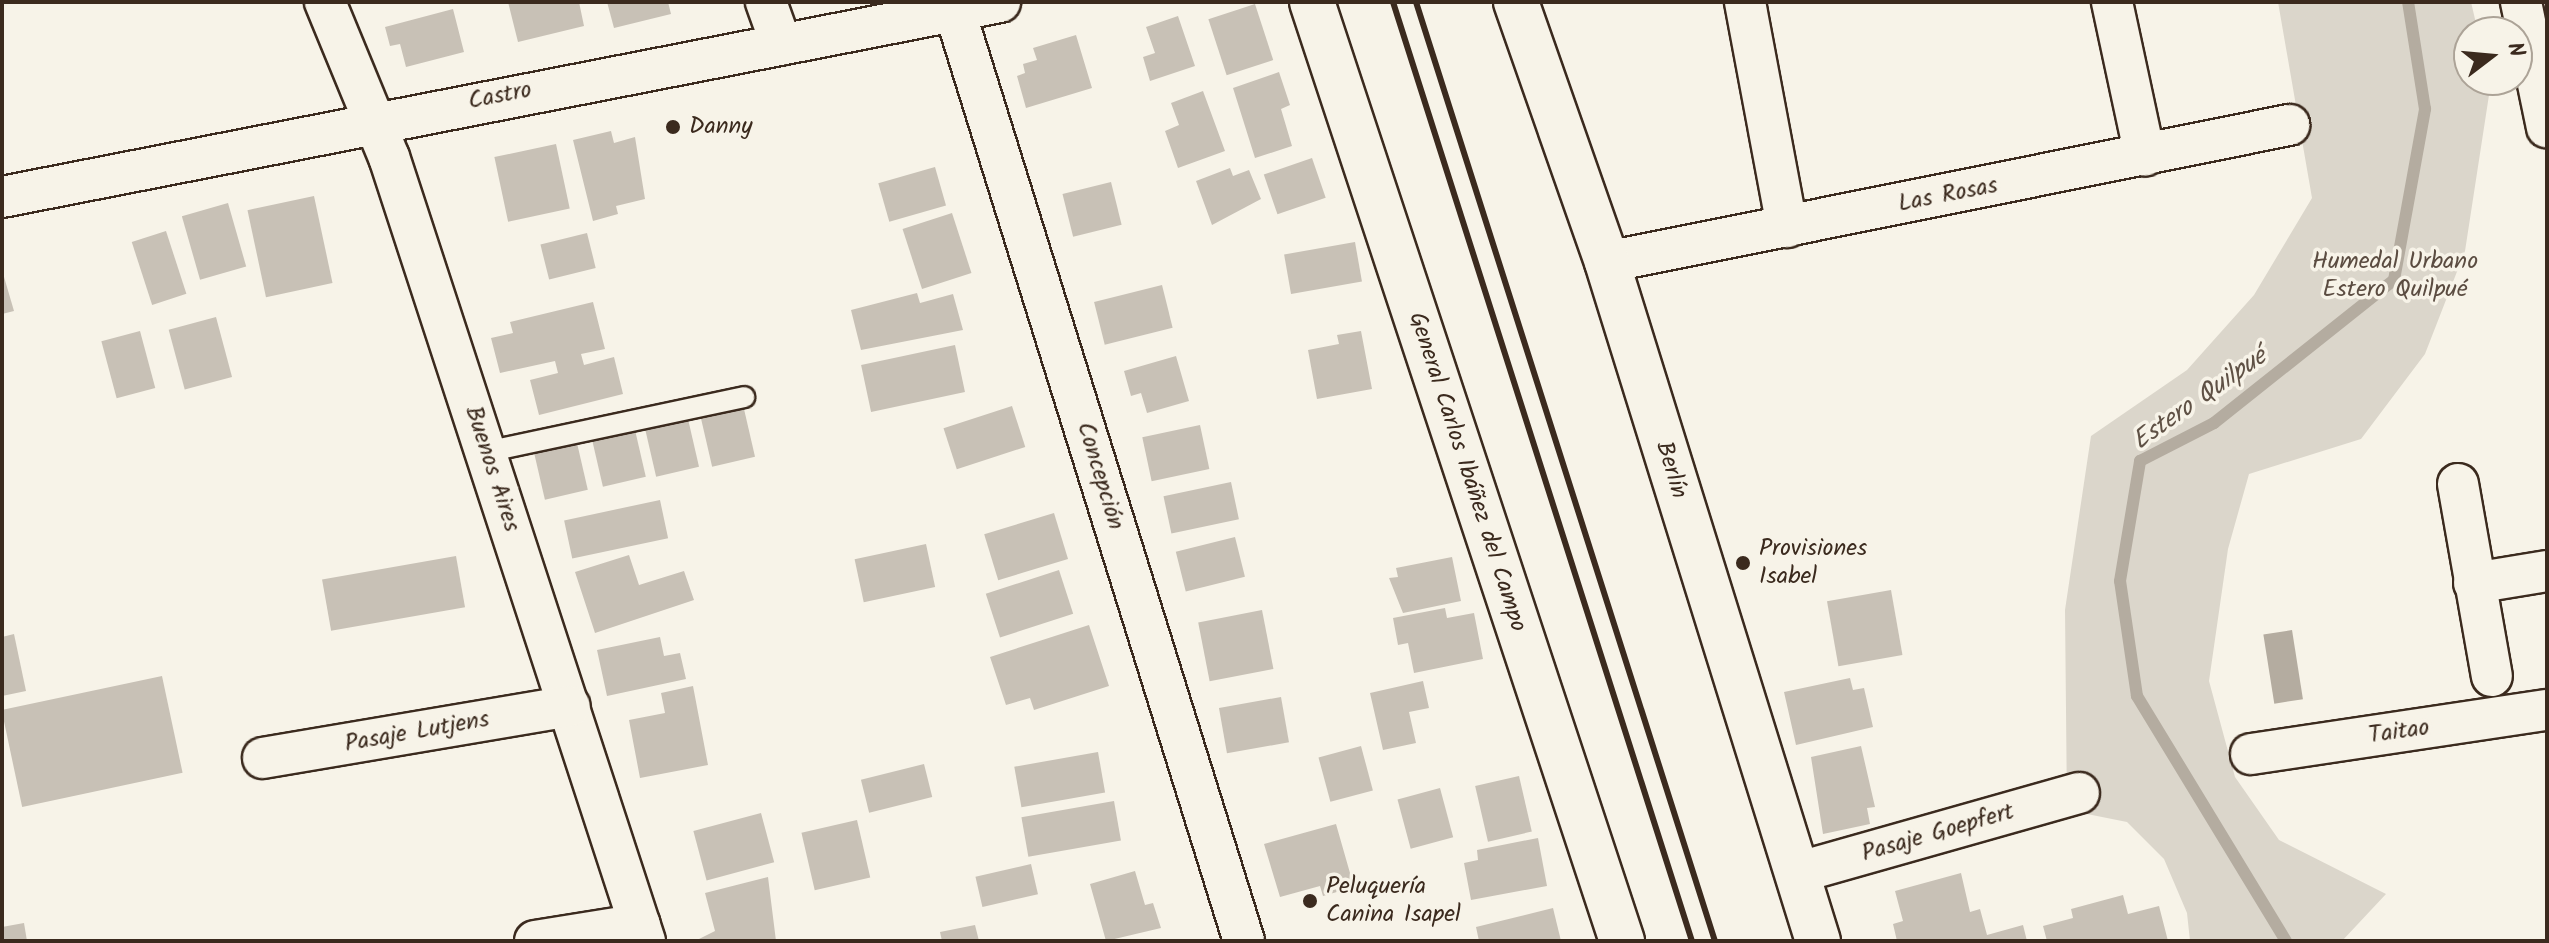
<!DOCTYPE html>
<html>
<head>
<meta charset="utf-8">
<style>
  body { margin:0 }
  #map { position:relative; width:2549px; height:943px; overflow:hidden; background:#f7f3e8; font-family:Kalam,sans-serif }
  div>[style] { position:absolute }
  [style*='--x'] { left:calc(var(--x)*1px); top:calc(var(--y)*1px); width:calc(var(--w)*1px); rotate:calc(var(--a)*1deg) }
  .green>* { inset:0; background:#dbd6cb }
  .water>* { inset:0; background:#b4aca0; transform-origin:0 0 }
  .stream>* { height:12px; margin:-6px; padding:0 6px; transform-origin:6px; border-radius:6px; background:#b4aca0 }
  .building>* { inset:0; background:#c8c1b6; transform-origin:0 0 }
  .roads { filter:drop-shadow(2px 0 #3b2a1e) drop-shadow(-2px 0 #3b2a1e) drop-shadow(0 2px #3b2a1e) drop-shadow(0 -2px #3b2a1e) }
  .service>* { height:20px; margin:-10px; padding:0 10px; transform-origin:10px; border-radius:10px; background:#f7f3e8 }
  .minor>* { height:40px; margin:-20px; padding:0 20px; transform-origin:20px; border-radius:20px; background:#f7f3e8 }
  .tertiary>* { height:44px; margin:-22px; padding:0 22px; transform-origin:22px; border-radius:22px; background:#f7f3e8 }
  .secondary>* { height:44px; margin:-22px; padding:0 22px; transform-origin:22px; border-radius:22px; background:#f7f3e8 }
  .rail>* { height:6px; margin:-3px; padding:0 3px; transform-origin:3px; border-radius:3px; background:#3b2a1e }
  .dots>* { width:22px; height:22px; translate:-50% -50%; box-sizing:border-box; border:4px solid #f7f3e8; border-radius:50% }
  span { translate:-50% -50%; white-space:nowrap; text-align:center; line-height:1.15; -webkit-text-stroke:7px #f7f3e8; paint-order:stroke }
  .street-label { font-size:24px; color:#3b2a1e }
  .poi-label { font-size:24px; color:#3b2a1e }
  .left { translate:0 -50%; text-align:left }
  .park-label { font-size:24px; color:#5b4c41 }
  .water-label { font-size:26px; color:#5f5145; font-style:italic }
  .frame { position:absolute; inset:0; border:4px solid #3b2a1e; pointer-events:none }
  .north { position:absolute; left:2453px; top:16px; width:80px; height:80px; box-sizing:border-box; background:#f7f3e8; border:2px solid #aca397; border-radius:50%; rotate:74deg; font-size:22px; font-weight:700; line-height:32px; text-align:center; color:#3b2a1e }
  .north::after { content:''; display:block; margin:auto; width:28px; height:36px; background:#3b2a1e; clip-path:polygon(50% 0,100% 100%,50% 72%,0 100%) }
</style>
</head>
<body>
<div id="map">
  <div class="green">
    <i style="clip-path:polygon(2278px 2px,2471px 2px,2478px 32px,2469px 32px,2469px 80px,2487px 80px,2489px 95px,2465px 251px,2425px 354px,2361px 439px,2249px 474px,2228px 549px,2209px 681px,2235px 777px,2279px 840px,2386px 894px,2342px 941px,2190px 941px,2187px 913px,2164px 859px,2127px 822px,2067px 810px,2065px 610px,2091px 436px,2187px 370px,2254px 295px,2312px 198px)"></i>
  </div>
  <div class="water">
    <i style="left:2292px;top:630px;width:70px;height:29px;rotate:81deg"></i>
  </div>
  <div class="stream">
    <i style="--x:2286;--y:941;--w:287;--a:-121.3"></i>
    <i style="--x:2137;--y:696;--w:116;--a:-98.4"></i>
    <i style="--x:2120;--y:581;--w:122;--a:-80.5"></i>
    <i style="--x:2140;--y:461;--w:83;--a:-27.2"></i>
    <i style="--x:2214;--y:423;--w:230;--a:-38.5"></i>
    <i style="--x:2394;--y:280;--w:174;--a:-79.7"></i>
    <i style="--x:2425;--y:109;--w:108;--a:-99"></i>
  </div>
  <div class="building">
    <i style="clip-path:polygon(508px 2px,579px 2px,584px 26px,518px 42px)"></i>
    <i style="clip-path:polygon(607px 2px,668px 2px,671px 14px,614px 28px)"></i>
    <i style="left:1255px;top:4px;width:59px;height:49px;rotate:72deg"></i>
    <i style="clip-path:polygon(453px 9px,464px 52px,406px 67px,400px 44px,390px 46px,385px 27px)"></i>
    <i style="clip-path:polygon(1178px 16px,1195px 66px,1150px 81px,1143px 57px,1155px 53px,1146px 27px)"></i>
    <i style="clip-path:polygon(1076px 35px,1092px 88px,1026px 108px,1017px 76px,1025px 73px,1023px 64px,1037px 60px,1033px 48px)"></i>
    <i style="clip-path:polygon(1279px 72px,1290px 105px,1281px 109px,1292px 146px,1255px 158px,1233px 88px)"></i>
    <i style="clip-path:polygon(1203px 91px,1225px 151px,1178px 168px,1165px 131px,1179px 125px,1171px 103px)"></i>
    <i style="clip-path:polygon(611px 131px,614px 143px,635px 137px,645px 199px,616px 206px,618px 214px,593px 221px,573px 140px)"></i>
    <i style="left:556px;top:144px;width:66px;height:63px;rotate:78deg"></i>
    <i style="left:1312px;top:158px;width:42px;height:51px;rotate:71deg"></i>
    <i style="left:935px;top:167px;width:40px;height:59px;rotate:74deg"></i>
    <i style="clip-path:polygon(1230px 168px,1233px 176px,1249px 170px,1261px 199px,1212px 225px,1196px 181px)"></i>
    <i style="left:1111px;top:182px;width:44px;height:50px;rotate:76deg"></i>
    <i style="left:314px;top:196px;width:89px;height:68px;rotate:78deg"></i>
    <i style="left:228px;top:203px;width:66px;height:48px;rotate:74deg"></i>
    <i style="left:952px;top:213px;width:63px;height:52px;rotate:72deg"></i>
    <i style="left:166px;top:231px;width:66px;height:36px;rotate:72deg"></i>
    <i style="left:587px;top:233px;width:36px;height:48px;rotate:76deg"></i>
    <i style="left:1355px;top:242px;width:40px;height:72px;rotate:80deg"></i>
    <i style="clip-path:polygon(2px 270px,14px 311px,2px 314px)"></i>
    <i style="left:1162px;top:285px;width:44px;height:70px;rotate:76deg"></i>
    <i style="clip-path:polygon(917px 293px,920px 303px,953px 294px,963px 330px,861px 350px,851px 310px)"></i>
    <i style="clip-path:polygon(593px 302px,605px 349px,581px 354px,584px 365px,614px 357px,623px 394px,539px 415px,530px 380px,558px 373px,555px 361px,500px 373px,491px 338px,513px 333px,510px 322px)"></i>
    <i style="left:216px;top:317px;width:62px;height:49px;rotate:75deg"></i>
    <i style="left:140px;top:331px;width:59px;height:40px;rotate:75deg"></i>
    <i style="clip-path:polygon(1361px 331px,1372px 389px,1317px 399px,1308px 350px,1339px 344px,1337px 335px)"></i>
    <i style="left:955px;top:345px;width:48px;height:96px;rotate:78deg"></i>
    <i style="clip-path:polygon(1176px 356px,1189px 401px,1147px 413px,1141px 393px,1131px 396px,1124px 371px)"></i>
    <i style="left:1012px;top:406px;width:43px;height:72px;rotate:72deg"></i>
    <i style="left:744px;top:409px;width:49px;height:44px;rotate:77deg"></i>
    <i style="left:688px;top:419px;width:49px;height:44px;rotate:77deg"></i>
    <i style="left:1200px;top:425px;width:45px;height:59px;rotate:78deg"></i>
    <i style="left:635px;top:430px;width:48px;height:44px;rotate:77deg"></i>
    <i style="left:577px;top:443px;width:48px;height:44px;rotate:77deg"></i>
    <i style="left:1231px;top:482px;width:38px;height:69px;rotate:78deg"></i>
    <i style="left:660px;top:500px;width:39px;height:98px;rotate:78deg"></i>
    <i style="left:1054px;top:513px;width:48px;height:73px;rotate:73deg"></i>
    <i style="left:1235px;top:537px;width:41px;height:61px;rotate:76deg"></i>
    <i style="left:926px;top:544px;width:44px;height:73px;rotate:78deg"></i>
    <i style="clip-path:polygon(629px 555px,639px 585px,684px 571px,694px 600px,595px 633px,575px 572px)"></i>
    <i style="left:456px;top:556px;width:52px;height:136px;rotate:80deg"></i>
    <i style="clip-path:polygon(1452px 557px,1461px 601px,1403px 613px,1389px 578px,1398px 577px,1396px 568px)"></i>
    <i style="left:1059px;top:570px;width:46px;height:77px;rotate:72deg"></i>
    <i style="left:1891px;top:590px;width:66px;height:65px;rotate:80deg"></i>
    <i style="clip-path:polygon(1445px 608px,1447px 618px,1474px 613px,1483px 659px,1414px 673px,1408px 643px,1398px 645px,1393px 618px)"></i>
    <i style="left:1262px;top:610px;width:60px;height:65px;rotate:79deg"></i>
    <i style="clip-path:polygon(1089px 625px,1109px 686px,1034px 710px,1030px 698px,1006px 705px,990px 657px)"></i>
    <i style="clip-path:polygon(14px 634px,26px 691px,2px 696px,2px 637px)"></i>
    <i style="clip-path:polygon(660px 637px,664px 656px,680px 653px,686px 679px,607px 696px,597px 650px)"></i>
    <i style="left:162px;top:676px;width:99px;height:164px;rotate:78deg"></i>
    <i style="clip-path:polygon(1850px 678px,1853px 690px,1864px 688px,1873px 727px,1796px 745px,1784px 692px)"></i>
    <i style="clip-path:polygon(1423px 681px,1429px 708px,1409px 712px,1416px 743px,1383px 750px,1370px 693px)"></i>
    <i style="clip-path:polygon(693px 686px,708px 765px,640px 778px,629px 720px,665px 713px,661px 693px)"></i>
    <i style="left:1281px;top:697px;width:46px;height:63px;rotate:80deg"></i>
    <i style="left:1361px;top:746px;width:46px;height:44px;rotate:75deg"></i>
    <i style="clip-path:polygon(1861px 746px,1875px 807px,1867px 808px,1870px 824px,1823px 834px,1811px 757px)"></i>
    <i style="left:1098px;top:752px;width:41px;height:85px;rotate:80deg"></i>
    <i style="left:924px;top:764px;width:34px;height:65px;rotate:76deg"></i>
    <i style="left:1519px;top:776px;width:57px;height:45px;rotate:77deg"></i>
    <i style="left:1440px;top:788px;width:51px;height:44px;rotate:75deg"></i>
    <i style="left:1114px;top:801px;width:40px;height:94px;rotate:80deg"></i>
    <i style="left:761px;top:813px;width:51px;height:70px;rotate:75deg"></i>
    <i style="left:857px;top:820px;width:59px;height:57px;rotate:77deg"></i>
    <i style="clip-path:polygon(1336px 824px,1354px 887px,1323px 896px,1320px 886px,1280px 897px,1264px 844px)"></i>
    <i style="clip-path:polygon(1538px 838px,1547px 886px,1471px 900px,1464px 863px,1478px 860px,1477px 850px)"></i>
    <i style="left:1031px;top:864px;width:31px;height:57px;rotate:77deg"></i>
    <i style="clip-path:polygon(1135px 871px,1145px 905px,1153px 903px,1161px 928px,1106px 941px,1090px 884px)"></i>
    <i style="clip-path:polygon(1961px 873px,1970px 912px,1980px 909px,1987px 935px,2023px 925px,2027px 941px,1897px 941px,1893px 924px,1903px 921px,1895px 891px)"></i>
    <i style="clip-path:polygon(768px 877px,776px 941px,695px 941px,715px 931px,705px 893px)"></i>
    <i style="clip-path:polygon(2123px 895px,2128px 914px,2159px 906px,2168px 941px,2047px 941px,2043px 926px,2073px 918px,2071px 909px)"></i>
    <i style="clip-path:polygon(1553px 908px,1561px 941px,1479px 941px,1476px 927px)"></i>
    <i style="clip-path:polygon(24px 923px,27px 941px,2px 941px,2px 927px)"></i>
    <i style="clip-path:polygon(975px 925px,979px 941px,942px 941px,940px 932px)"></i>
  </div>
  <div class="roads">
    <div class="service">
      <i style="--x:486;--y:452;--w:264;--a:-12"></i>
    </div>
    <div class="minor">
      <i style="--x:325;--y:2;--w:168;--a:67.6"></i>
      <i style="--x:389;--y:157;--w:825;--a:71.92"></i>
      <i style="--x:766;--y:2;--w:45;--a:70.3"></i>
      <i style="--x:1745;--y:2;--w:229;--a:79.4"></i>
      <i style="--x:2112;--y:2;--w:157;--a:77.9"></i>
      <i style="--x:2521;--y:2;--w:128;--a:78.3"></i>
      <i style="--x:955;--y:12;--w:973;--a:72.72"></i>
      <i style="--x:2;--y:197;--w:1017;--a:-11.06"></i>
      <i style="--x:1607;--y:262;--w:696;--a:-11.36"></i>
      <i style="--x:2458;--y:484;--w:195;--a:80"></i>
      <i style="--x:2474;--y:583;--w:74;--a:-9.3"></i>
      <i style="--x:2251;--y:754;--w:299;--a:-8.5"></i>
      <i style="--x:263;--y:758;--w:311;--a:-9.6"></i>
      <i style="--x:1796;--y:873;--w:294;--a:-15.8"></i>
      <i style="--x:535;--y:941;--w:106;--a:-9.2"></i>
    </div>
    <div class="tertiary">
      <i style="--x:1312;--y:2;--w:989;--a:71.73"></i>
    </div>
    <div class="secondary">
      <i style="--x:1516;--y:2;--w:275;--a:70.7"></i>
      <i style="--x:1607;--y:262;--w:711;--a:72.74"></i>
    </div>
  </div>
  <div class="rail">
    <i style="--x:1393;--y:2;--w:985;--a:72.34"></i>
    <i style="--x:1416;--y:2;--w:985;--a:72.34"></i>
  </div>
  <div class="dots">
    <i style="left:673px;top:127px;background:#3b2a1e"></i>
    <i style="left:1743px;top:563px;background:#3b2a1e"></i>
    <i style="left:1310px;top:901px;background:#3b2a1e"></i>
  </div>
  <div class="street-label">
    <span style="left:500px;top:96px;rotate:-11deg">Castro</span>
    <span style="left:1948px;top:195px;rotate:-11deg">Las Rosas</span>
    <span style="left:492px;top:469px;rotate:72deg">Buenos Aires</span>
    <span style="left:1671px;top:470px;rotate:73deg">Berlín</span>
    <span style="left:1467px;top:472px;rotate:72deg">General Carlos Ibáñez del Campo</span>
    <span style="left:1100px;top:476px;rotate:73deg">Concepción</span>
    <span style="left:417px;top:732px;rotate:-10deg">Pasaje Lutjens</span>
    <span style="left:2399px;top:732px;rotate:-8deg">Taitao</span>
    <span style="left:1938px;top:833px;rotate:-16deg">Pasaje Goepfert</span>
  </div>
  <div class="poi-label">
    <span class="left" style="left:689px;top:127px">Danny</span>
    <span class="left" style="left:1759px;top:563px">Provisiones<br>Isabel</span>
    <span class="left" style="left:1326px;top:901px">Peluquería<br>Canina Isapel</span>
  </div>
  <div class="park-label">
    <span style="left:2395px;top:276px">Humedal Urbano<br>Estero Quilpué</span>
  </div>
  <div class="water-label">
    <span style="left:2200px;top:400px;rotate:-35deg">Estero Quilpué</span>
  </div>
  <div class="frame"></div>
  <div class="north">N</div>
</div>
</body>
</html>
